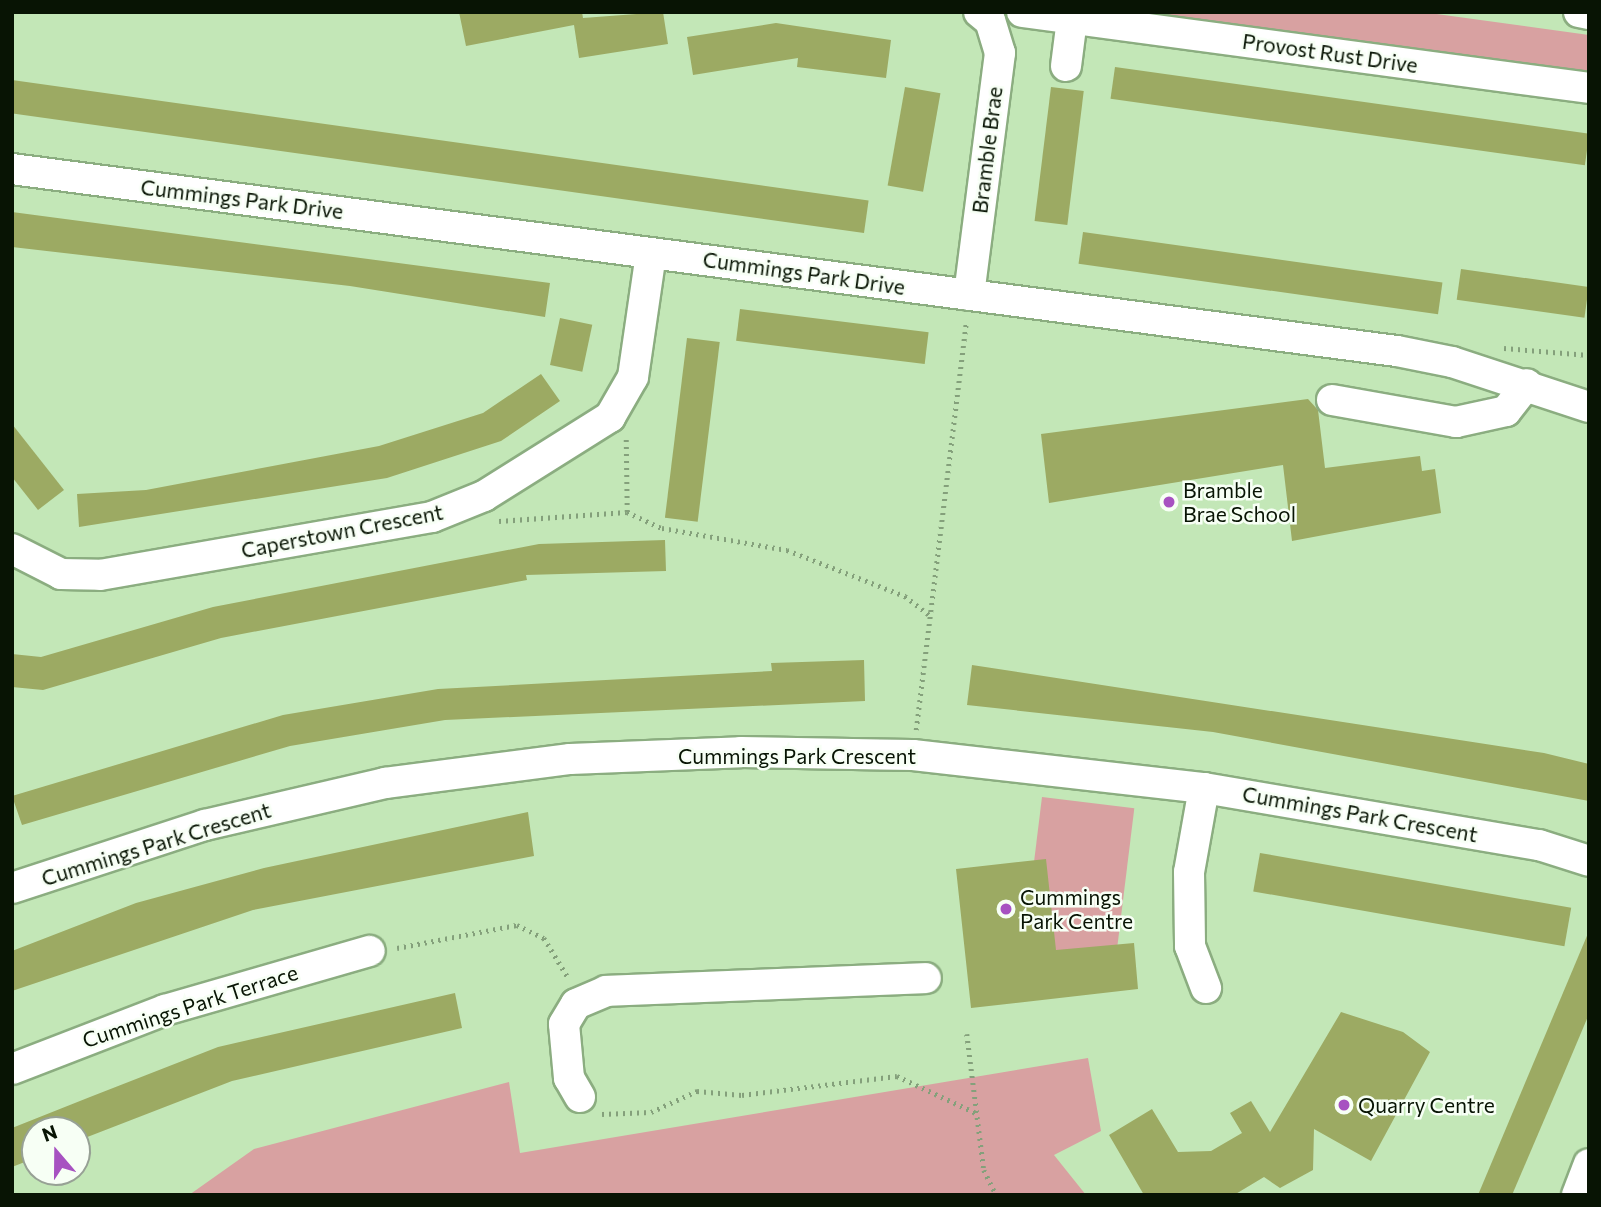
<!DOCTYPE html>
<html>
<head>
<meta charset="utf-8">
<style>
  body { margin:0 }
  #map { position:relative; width:1601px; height:1207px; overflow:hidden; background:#c3e7b7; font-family:Commissioner,sans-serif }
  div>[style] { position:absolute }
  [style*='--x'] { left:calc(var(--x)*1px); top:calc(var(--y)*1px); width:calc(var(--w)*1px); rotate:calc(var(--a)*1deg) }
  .green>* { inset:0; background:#d8a1a1; transform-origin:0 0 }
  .building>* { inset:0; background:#9caa63; transform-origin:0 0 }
  .path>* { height:4.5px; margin-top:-2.25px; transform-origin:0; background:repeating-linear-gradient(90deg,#84a07b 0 2px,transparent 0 7px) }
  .roads { filter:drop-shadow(2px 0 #8bad80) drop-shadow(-2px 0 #8bad80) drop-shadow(0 2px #8bad80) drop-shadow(0 -2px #8bad80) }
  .minor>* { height:30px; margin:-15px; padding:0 15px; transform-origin:15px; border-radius:15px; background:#fff }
  .dots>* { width:19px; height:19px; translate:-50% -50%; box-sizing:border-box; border:4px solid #f7fff5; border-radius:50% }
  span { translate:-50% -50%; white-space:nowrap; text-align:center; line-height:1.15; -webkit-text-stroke:5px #f7fff5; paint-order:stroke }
  .street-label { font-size:21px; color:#081404 }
  .poi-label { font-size:21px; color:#081404 }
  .left { translate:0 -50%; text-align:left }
  .frame { position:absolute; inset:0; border:14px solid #081404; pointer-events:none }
  .north { position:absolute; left:21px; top:1116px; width:70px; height:70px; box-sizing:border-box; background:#f7fff5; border:2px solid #97a195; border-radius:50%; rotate:340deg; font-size:19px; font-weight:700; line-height:28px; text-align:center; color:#081404 }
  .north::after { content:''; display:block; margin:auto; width:24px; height:32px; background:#a752c1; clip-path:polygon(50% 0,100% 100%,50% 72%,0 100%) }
</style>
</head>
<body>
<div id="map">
  <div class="green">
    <i style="clip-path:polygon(1137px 12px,1422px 12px,1589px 35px,1589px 74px)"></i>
    <i style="left:1042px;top:797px;width:93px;height:154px;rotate:7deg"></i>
    <i style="clip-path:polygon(1088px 1058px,1101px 1131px,1054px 1155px,1086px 1195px,189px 1195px,254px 1149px,509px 1082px,520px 1153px)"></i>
  </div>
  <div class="building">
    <i style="clip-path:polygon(459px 12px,582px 12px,583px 18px,663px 12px,668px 44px,579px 58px,574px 25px,466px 46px)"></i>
    <i style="clip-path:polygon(776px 23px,891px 40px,886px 78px,797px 67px,798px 58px,693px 75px,687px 37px)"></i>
    <i style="left:1115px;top:67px;width:479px;height:32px;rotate:8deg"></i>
    <i style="left:12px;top:80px;width:865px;height:33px;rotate:8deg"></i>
    <i style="left:905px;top:87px;width:36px;height:100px;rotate:10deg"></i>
    <i style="left:1051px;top:87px;width:33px;height:135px;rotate:7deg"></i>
    <i style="clip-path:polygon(12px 212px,550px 283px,545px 317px,350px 286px,12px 247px)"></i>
    <i style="left:1083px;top:232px;width:363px;height:32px;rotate:8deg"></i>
    <i style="left:1461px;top:269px;width:129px;height:31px;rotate:8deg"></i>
    <i style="left:740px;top:309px;width:190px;height:32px;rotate:7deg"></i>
    <i style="left:560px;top:318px;width:33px;height:48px;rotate:12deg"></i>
    <i style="left:687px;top:338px;width:33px;height:181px;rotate:7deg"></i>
    <i style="clip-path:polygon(541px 374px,560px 401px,501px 441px,387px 478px,79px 527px,77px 494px,146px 490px,379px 446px,483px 413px)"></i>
    <i style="clip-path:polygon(1308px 399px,1318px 410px,1325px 468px,1420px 456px,1422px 471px,1435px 469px,1441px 513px,1292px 541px,1283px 465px,1049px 503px,1041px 434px)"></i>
    <i style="clip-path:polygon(12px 424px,64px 490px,38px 510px,12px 477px)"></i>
    <i style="clip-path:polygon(665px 540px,666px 571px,526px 575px,527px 580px,221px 638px,43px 690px,12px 687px,12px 654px,41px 657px,213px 607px,539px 544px)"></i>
    <i style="clip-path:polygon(864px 660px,865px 701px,445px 720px,290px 746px,22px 825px,12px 796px,283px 715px,438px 689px,755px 672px,772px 671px,771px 663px)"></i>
    <i style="clip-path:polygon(972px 665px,1544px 753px,1589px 764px,1589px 801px,1213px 732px,967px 705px)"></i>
    <i style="clip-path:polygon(528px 812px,534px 856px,253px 910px,12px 991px,12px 951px,136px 903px,264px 868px)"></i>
    <i style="left:1260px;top:853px;width:316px;height:39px;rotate:10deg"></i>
    <i style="clip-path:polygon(1046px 859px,1056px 950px,1134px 943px,1138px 989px,971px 1008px,956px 869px)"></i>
    <i style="clip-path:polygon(1589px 931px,1589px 1014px,1562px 1078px,1512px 1195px,1478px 1195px)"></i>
    <i style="clip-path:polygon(455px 993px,462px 1028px,232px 1081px,77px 1141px,77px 1130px,35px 1130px,35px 1158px,12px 1167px,12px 1128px,90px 1097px,218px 1047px)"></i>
    <i style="clip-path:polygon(1341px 1012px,1403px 1032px,1430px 1052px,1371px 1161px,1314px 1129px,1313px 1170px,1280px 1188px,1264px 1177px,1234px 1195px,1144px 1195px,1109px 1135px,1152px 1109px,1178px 1152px,1211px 1151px,1242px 1133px,1230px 1113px,1251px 1101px,1270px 1132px)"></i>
  </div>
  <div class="path">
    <i style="--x:1504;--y:348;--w:85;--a:4.7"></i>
    <i style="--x:627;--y:512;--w:38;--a:25"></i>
    <i style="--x:662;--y:528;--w:127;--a:10"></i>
    <i style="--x:787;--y:550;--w:127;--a:21.3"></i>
    <i style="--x:905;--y:596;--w:31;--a:38"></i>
    <i style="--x:499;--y:521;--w:128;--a:-4"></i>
    <i style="--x:627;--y:512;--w:75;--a:-90.8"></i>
    <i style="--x:916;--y:730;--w:412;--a:-83"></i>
    <i style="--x:397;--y:948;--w:122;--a:-10.9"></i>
    <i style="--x:517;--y:925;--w:30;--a:26"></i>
    <i style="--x:544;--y:938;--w:48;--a:58.6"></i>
    <i style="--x:967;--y:1034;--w:137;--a:82.9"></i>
    <i style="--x:984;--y:1170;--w:28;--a:64"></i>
    <i style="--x:602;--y:1114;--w:49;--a:-2.3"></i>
    <i style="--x:651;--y:1112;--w:51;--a:-24.5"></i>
    <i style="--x:697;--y:1091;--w:45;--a:5.1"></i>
    <i style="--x:742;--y:1095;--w:156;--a:-7"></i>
    <i style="--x:897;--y:1076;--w:87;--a:25.1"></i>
  </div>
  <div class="roads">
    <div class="minor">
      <i style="--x:1022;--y:12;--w:572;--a:7.63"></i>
      <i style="--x:1579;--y:12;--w:10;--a:11"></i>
      <i style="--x:1066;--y:66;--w:47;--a:-82.7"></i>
      <i style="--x:12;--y:169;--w:1397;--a:7.49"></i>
      <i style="--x:1397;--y:351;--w:56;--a:11.3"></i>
      <i style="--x:1452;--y:362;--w:144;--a:18.2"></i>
      <i style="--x:969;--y:295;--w:244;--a:-82.7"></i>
      <i style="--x:1000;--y:53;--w:34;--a:-107"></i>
      <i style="--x:990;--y:21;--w:14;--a:-141"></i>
      <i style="--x:1332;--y:400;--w:126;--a:10.1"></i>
      <i style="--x:1456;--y:422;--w:51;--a:-12.4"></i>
      <i style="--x:1506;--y:411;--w:34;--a:-52"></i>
      <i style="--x:12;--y:549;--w:55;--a:27"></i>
      <i style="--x:61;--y:574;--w:39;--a:1"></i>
      <i style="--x:100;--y:575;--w:337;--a:-9.9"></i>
      <i style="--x:432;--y:517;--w:56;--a:-22"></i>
      <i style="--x:484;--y:496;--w:149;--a:-32.1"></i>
      <i style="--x:610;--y:417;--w:46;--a:-60.1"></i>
      <i style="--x:633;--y:377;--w:125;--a:-81.7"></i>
      <i style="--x:1204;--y:788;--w:85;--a:100.1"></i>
      <i style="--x:1189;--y:872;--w:74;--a:89.2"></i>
      <i style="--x:1190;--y:946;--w:45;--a:69.1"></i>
      <i style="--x:12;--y:888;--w:203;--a:-18.1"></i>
      <i style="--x:205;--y:825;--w:185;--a:-13.1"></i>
      <i style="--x:385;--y:783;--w:187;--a:-7.4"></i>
      <i style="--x:570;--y:759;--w:171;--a:-2.3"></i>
      <i style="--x:741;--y:752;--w:172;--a:1"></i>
      <i style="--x:913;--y:755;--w:293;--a:6.5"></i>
      <i style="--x:1204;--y:788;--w:340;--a:9.7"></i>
      <i style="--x:1539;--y:845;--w:52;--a:17.7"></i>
      <i style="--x:12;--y:1069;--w:164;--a:-21.1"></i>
      <i style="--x:165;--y:1010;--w:213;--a:-16.1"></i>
      <i style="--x:580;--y:1097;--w:22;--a:-120"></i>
      <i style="--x:569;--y:1078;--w:54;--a:-95.3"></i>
      <i style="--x:564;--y:1024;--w:23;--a:-59"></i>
      <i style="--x:576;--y:1004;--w:33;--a:-23"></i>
      <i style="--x:606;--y:991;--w:320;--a:-2.3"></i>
      <i style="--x:1577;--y:1195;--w:33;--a:-69"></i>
    </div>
  </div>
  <div class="dots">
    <i style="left:1169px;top:502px;background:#a752c1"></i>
    <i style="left:1006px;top:909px;background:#a752c1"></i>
    <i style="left:1344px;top:1105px;background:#a752c1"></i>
  </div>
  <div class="street-label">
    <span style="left:1330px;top:53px;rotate:8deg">Provost Rust Drive</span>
    <span style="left:987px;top:150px;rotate:-83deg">Bramble Brae</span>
    <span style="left:242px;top:199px;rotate:7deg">Cummings Park Drive</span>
    <span style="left:804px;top:273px;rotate:8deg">Cummings Park Drive</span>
    <span style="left:342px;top:531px;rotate:-11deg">Caperstown Crescent</span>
    <span style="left:797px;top:756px">Cummings Park Crescent</span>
    <span style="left:1360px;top:814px;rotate:10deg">Cummings Park Crescent</span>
    <span style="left:156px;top:844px;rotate:-17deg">Cummings Park Crescent</span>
    <span style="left:190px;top:1006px;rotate:-18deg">Cummings Park Terrace</span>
  </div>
  <div class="poi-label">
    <span class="left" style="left:1183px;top:502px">Bramble<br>Brae School</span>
    <span class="left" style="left:1020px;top:909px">Cummings<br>Park Centre</span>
    <span class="left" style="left:1358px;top:1105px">Quarry Centre</span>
  </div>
  <div class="frame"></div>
  <div class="north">N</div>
</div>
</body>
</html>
